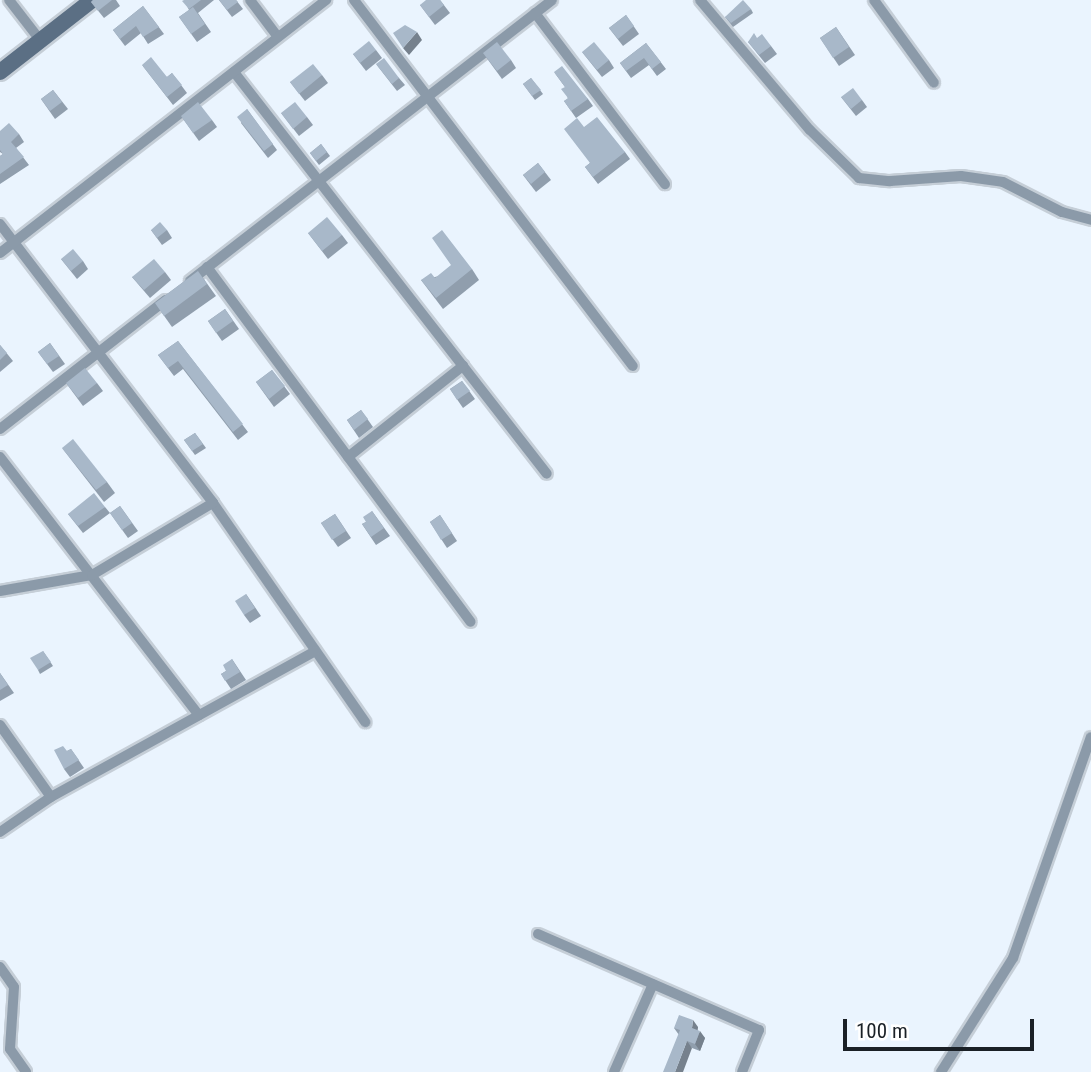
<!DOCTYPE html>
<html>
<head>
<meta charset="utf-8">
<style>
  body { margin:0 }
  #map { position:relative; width:1091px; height:1072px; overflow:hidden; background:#eaf4fe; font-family:"Roboto Condensed",sans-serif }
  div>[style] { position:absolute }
  .roads { filter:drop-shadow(2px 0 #c5ced7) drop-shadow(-2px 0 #c5ced7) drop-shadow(0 2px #c5ced7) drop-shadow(0 -2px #c5ced7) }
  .street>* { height:10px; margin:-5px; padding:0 5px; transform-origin:5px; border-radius:5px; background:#8b9aa9 }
  .secondary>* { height:16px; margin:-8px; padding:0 8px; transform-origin:8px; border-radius:8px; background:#5b6f84 }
  .wall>* { inset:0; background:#909ead }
  .shaded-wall>* { inset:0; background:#76818d }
  .building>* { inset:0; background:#a8b8c9 }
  span { translate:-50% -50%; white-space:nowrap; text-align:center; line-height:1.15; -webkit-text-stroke:5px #fff; paint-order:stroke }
  .scale { position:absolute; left:843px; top:1019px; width:191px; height:32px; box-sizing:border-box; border:4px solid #1a2026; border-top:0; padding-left:9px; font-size:21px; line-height:24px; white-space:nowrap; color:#1a2026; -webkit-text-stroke:5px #fff; paint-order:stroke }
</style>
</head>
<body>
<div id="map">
  <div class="roads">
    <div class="street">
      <div style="left:9px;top:0;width:51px;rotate:52.2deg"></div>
      <div style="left:250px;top:0;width:46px;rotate:52.9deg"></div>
      <div style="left:354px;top:0;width:460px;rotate:52.7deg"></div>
      <div style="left:700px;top:0;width:170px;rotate:49.8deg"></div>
      <div style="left:810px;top:130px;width:69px;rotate:44.4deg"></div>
      <div style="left:859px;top:178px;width:31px;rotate:6deg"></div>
      <div style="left:890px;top:181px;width:71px;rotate:-4deg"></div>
      <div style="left:961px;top:176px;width:42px;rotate:8.1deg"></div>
      <div style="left:1003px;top:182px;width:66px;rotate:27deg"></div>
      <div style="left:1062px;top:212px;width:30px;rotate:15deg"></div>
      <div style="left:874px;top:0;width:102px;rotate:54.1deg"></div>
      <div style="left:535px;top:13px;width:215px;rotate:52.8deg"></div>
      <div style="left:234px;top:72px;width:509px;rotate:52.1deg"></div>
      <div style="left:0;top:224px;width:351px;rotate:52.6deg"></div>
      <div style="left:213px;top:503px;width:267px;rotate:55.2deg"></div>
      <div style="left:0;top:253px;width:413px;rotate:-37.8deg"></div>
      <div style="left:207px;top:267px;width:442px;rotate:53.4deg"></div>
      <div style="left:190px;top:281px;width:458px;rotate:-37.8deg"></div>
      <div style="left:0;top:429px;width:210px;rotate:-37.9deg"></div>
      <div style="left:0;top:457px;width:326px;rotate:52.4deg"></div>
      <div style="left:348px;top:457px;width:147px;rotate:-38.4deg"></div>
      <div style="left:0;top:591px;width:93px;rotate:-9.9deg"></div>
      <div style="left:92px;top:575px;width:141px;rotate:-30.8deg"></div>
      <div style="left:0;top:725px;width:88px;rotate:54.7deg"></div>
      <div style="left:0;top:832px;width:62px;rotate:-34.5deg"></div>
      <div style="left:51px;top:797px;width:302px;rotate:-28.9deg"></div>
      <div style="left:538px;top:934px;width:241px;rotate:23.5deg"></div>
      <div style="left:759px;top:1030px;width:45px;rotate:112deg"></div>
      <div style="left:0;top:967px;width:24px;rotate:55deg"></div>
      <div style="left:14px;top:987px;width:62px;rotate:93.7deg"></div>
      <div style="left:10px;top:1049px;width:28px;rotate:55deg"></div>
      <div style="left:614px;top:1072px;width:96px;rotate:-66.1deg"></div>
      <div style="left:941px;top:1072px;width:135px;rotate:-57.7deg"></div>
      <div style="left:1013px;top:958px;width:234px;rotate:-70.6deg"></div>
    </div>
    <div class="secondary">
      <div style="left:0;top:72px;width:117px;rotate:-38deg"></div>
    </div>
  </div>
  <div class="wall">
    <div style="clip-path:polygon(93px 0,116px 0,120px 6px,104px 18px,91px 2px)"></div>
    <div style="clip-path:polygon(184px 0,214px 0,198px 13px,211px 32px,197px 42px,179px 17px,189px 10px)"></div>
    <div style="clip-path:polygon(219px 0,236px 0,243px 9px,232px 17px)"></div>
    <div style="clip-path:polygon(440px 0,450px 13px,435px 25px,420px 5px)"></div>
    <div style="clip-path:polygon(143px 6px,164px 34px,148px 44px,141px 33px,125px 46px,113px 30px)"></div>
    <div style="clip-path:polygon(751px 9px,753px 13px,733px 27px,725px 17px)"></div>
    <div style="clip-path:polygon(626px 15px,639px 34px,623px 46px,609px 28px)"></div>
    <div style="clip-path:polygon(836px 27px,855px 55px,839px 66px,820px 38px)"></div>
    <div style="clip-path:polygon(757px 38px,771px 46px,777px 54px,765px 63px,748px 42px)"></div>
    <div style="clip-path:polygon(646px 43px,666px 69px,657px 76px,649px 65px,631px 78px,620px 63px)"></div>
    <div style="clip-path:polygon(376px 50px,382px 58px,366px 71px,353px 54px)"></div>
    <div style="clip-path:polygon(582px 52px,609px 60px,614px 68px,602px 77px)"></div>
    <div style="clip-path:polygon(483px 53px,511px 60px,516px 68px,502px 79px)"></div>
    <div style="clip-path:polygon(376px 64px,399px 78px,405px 85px,397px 91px)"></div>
    <div style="clip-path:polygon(142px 65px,167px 77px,172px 73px,187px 93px,173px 105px)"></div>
    <div style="clip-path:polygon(554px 72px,588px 99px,593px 106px,576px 118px,564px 101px,568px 99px,565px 87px)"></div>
    <div style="clip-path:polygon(322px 75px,328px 83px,305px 101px,290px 82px)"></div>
    <div style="clip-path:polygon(531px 78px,543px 94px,535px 100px,523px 84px)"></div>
    <div style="clip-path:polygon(53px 90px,68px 109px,55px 119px,41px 99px)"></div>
    <div style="clip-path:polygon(841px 97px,862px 100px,867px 107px,856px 116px)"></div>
    <div style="clip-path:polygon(247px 109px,277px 150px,268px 158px,241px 123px)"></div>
    <div style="clip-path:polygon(281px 113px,307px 117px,313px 125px,299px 136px)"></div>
    <div style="clip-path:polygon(181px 116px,212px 120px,217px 127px,199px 141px)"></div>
    <div style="clip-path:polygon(584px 127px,625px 152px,630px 159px,598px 184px,585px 167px,590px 163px)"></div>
    <div style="clip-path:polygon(0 131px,19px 134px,24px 142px,16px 148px,29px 165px,0 184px,0 156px,3px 154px,0 152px)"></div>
    <div style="clip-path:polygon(321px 144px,330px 156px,319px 165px,310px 153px)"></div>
    <div style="clip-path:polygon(538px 163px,551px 180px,536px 192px,523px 175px)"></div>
    <div style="clip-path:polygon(151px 230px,167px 230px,172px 238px,162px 245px)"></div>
    <div style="clip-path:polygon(308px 233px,342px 235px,348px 243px,328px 259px)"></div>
    <div style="clip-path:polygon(61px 259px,83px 261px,88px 269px,77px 279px)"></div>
    <div style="clip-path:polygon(472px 269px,479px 280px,443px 309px,421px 280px)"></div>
    <div style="clip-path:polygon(198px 271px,216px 296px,172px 327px,155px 303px)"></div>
    <div style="clip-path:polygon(165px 272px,171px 280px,150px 298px,132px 277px)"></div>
    <div style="clip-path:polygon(225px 309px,239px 329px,222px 341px,208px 321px)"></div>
    <div style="clip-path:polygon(178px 341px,248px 432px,238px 440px,183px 369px,174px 376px,158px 355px)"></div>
    <div style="clip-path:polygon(50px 343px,65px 364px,53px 372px,38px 352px)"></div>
    <div style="clip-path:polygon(0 345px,13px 361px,0 372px)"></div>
    <div style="clip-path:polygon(272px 370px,290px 394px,274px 407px,256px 382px)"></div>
    <div style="clip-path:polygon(462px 381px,475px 399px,463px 408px,450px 389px)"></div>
    <div style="clip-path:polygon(66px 383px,97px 383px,103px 391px,83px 406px)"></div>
    <div style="clip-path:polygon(361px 410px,373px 427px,359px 438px,347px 420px)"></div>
    <div style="clip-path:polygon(195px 433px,206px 448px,195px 455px,184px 440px)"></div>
    <div style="clip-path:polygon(62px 448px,107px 482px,115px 493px,104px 502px)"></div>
    <div style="clip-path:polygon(120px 506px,138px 531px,128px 538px,110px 513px)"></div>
    <div style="clip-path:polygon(105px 507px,110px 513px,83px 533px,68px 514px)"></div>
    <div style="clip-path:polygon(372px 511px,390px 536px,376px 545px,362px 524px,366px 522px)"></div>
    <div style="clip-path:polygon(335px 514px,351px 538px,338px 547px,321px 523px)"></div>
    <div style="clip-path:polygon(440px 515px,457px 541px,447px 548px,430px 522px)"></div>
    <div style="clip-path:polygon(246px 594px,261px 616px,250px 623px,244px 615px)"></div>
    <div style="clip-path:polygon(43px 651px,53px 666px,40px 674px,38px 670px)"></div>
    <div style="clip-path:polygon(232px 659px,246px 680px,231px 689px,221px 674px,226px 671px)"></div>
    <div style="clip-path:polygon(0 673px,14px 693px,0 701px)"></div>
    <div style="clip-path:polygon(71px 749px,84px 768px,70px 777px,64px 769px,67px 751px)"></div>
    <div style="clip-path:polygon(698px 1027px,697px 1030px,705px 1038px,700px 1051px,692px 1048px,679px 1035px,674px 1028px)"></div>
  </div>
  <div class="shaded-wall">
    <div style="clip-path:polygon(417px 32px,422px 40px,409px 55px,403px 48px)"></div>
    <div style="clip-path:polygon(693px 1020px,698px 1027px,697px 1035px,692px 1028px)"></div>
    <div style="clip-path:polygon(700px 1031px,705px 1038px,700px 1051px,695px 1044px)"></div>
    <div style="clip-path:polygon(687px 1041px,692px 1048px,683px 1072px,675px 1072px)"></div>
  </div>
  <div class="building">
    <div style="clip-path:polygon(93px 0,112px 0,98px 11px,91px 2px)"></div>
    <div style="clip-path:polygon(184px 0,201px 0,189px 9px,182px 1px)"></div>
    <div style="clip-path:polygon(219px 0,236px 0,238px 2px,227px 10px)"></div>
    <div style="clip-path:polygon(426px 0,440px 0,444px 5px,429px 17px,420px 5px)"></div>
    <div style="clip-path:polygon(743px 0,751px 9px,731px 23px,725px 17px)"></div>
    <div style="clip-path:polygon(143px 6px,159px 27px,143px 37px,136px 26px,120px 39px,113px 30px)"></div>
    <div style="clip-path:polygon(193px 7px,205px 24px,191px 34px,179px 17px)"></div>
    <div style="clip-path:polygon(626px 15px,634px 26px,618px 39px,609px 28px)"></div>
    <div style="clip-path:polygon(405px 25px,417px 32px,403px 48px,393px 33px)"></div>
    <div style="clip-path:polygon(836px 27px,849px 47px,833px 58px,820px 38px)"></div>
    <div style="clip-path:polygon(754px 33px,757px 38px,762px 34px,771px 46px,759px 55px,748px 42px)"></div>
    <div style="clip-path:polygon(369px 41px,376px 50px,360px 63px,353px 54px)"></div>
    <div style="clip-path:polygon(497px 42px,511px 60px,497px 71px,483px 53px)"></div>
    <div style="clip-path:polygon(594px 42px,609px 60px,597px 70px,582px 52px)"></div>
    <div style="clip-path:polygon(646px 43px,661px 62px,652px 69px,644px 58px,626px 71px,620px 63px)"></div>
    <div style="clip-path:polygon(151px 57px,167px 77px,172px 73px,182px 85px,167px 97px,142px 65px)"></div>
    <div style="clip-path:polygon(384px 58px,399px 78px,392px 84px,376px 64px)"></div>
    <div style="clip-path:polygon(313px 64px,322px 75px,299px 94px,290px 82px)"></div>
    <div style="clip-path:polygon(562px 66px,588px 99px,571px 111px,564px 101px,568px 98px,561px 89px,565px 87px,554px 72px)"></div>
    <div style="clip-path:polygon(531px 78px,541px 90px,532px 96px,523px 84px)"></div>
    <div style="clip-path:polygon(853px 88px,862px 100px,851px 109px,841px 97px)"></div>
    <div style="clip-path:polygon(53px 90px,62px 102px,50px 111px,41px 99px)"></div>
    <div style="clip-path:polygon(198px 102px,212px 120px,193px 133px,181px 116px)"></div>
    <div style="clip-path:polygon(295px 102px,307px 117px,293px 129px,281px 113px)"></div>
    <div style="clip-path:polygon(247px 109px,273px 144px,264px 151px,237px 117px)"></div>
    <div style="clip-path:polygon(597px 117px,625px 152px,593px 177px,585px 167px,590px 163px,564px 129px,577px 118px,584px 127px)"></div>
    <div style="clip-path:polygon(9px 123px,19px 134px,11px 142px,24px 157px,0 174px,0 156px,3px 154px,0 150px,0 131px)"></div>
    <div style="clip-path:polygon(321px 144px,327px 152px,316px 161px,310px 153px)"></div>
    <div style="clip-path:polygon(538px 163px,545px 172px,531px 184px,523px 175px)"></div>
    <div style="clip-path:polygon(327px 217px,342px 235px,322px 251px,308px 233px)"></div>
    <div style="clip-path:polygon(160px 222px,167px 230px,157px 238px,151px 230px)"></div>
    <div style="clip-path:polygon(442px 230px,472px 269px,436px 298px,421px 280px,431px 273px,435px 278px,451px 265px,432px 238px)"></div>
    <div style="clip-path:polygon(73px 249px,83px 261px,71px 271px,61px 259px)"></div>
    <div style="clip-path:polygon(154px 259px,165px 272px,144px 290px,132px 277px)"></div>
    <div style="clip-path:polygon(198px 271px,207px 284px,164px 316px,155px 303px)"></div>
    <div style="clip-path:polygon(225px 309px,233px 321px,216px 333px,208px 321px)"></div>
    <div style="clip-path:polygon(178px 341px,243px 424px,233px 432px,178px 361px,168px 368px,158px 355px)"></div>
    <div style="clip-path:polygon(50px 343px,59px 356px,47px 364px,38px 352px)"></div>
    <div style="clip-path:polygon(0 345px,7px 353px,0 360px)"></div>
    <div style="clip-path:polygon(85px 368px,97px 383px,78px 398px,66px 383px)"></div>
    <div style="clip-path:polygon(272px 370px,285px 386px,269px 399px,256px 382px)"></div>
    <div style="clip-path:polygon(462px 381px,470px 391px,457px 400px,450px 389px)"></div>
    <div style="clip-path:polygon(361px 410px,368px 419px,354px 430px,347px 420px)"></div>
    <div style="clip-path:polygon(195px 433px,203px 444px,192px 451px,184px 440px)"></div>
    <div style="clip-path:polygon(73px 439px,107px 482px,96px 490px,62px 448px)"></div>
    <div style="clip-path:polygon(94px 493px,105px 507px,78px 526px,68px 514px)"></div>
    <div style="clip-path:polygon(120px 506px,132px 523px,122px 530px,110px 513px)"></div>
    <div style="clip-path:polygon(372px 511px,384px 528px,371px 537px,362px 524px,366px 522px,363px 517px)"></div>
    <div style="clip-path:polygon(335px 514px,346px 531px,332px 540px,321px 523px)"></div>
    <div style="clip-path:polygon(440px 515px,452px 533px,441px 540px,430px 522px)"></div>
    <div style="clip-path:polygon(246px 594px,255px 608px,244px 615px,235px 601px)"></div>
    <div style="clip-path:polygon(43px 651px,51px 662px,38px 670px,30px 658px)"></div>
    <div style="clip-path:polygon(232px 659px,240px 672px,225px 681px,221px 674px,226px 671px,223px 665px)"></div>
    <div style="clip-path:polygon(0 673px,8px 685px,0 690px)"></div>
    <div style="clip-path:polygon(63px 746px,67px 751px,71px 749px,79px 760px,64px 769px,54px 750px)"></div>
    <div style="clip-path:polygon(679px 1015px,693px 1020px,692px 1028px,700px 1031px,695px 1044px,687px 1041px,675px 1072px,663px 1072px,680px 1030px,674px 1028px)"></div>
  </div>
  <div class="scale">100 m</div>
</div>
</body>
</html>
